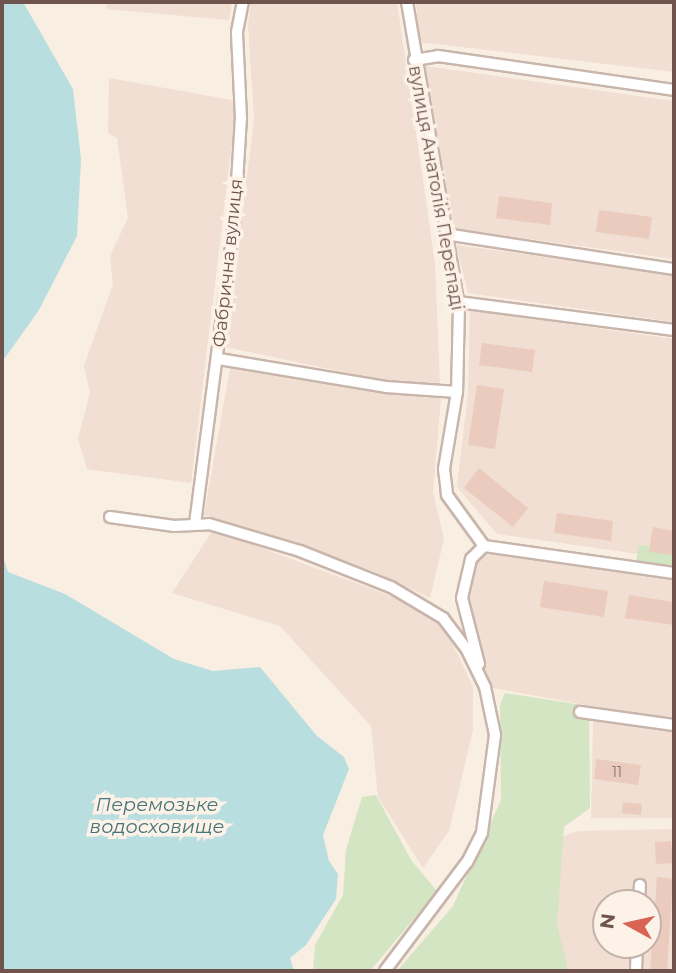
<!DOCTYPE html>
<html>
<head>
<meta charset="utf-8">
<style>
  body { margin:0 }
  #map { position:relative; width:676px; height:973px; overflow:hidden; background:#f9eee2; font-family:Montserrat,sans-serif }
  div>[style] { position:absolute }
  .residential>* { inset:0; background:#f0dfd2 }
  .green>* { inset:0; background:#d4e5c3 }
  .water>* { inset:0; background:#b9dee0 }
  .building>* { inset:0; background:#ebcbbd }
  .roads { filter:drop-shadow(2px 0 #c8b5ab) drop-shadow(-2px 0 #c8b5ab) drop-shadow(0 2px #c8b5ab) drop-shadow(0 -2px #c8b5ab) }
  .street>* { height:10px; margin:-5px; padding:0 5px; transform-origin:5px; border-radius:5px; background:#fff }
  span { translate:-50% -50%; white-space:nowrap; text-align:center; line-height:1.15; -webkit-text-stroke:7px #fdf2e8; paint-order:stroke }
  .number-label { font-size:14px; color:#8d7268 }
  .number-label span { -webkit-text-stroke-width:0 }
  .street-label { font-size:18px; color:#6e544c }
  .water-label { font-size:19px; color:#457579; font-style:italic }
  .frame { position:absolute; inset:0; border:4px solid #6e544c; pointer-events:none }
  .north { position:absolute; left:592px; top:889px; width:70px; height:70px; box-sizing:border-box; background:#fdf2e8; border:2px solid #c4b3aa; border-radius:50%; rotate:278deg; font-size:19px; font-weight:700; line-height:28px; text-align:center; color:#6e544c }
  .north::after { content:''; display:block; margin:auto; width:24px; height:32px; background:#d76454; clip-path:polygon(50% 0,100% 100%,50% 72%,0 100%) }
</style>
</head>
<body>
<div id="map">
  <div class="residential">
    <div style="clip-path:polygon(107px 2px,232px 2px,229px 20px,106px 9px)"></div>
    <div style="clip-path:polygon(251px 2px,397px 2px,435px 263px,440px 385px,390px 382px,226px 347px,254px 119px,248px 24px)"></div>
    <div style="clip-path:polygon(416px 2px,674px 2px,674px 72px,419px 42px)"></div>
    <div style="clip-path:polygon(425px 66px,674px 101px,674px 259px,451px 228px)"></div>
    <div style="clip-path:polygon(109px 78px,237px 101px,191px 483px,87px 469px,78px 438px,90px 393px,84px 366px,113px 284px,110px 256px,128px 218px,117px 138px,108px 133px)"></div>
    <div style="clip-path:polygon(456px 245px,674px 274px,674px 322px,468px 293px)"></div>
    <div style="clip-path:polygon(470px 310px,674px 339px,674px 559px,497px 534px,457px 487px,468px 392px)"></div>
    <div style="clip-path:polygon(230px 368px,441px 398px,433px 492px,444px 539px,430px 598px,368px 569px,204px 515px)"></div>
    <div style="clip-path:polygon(213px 530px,404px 601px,444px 626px,473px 687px,473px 730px,449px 831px,423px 868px,378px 797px,371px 726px,280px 626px,172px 593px)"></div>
    <div style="clip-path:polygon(495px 554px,674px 580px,674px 721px,488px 687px,465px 594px,471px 565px,481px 555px)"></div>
    <div style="clip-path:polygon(593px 721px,674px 732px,674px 818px,591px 818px)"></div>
    <div style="clip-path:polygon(674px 829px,674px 971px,640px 971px,641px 945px,648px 945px,648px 903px,606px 903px,606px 945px,635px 945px,633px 971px,490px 971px,539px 845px,578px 831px)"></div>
  </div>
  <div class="green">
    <div style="clip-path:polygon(639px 545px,674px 550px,674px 568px,636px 562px)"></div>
    <div style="clip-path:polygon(505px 693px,589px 706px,590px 808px,564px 827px,557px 924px,568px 971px,397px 971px,453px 906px,501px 800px,500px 705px)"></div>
    <div style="clip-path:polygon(376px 795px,411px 860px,437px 891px,370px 971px,313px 971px,315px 945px,343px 895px,346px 850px,362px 797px)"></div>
  </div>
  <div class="water">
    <div style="clip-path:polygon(2px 2px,23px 2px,73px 89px,81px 159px,77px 236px,39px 310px,2px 362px)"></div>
    <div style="clip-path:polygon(2px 554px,8px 572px,65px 594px,174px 659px,213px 671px,260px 667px,317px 736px,344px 757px,349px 769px,323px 835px,329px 861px,338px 874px,336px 899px,306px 945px,290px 958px,294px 971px,2px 971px)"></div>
  </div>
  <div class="building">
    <div style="clip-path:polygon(499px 196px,552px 203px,550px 225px,496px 218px)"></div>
    <div style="clip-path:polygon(599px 210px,652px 217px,649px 239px,596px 232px)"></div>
    <div style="clip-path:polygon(482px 343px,535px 350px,532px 372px,479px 365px)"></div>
    <div style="clip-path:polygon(477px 385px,504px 389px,495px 449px,468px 445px)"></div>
    <div style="clip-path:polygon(479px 468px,528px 508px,513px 527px,464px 488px)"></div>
    <div style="clip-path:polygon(557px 513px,613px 521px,611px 541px,554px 533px)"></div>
    <div style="clip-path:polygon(653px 527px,674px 531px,674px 555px,649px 552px)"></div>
    <div style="clip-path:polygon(544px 581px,608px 591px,604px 617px,540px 607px)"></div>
    <div style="clip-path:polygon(629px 595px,674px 602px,674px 625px,625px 618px)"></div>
    <div style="clip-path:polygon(596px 759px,641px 765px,638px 785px,594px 779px)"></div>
    <div style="clip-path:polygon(623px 802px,642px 804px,641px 815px,622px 813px)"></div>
    <div style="clip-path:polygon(671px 841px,673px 863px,656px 864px,655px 842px)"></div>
    <div style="clip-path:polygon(657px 877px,673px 879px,667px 971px,650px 971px)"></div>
  </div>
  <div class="roads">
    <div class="street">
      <div style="left:407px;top:2px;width:308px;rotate:80.3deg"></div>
      <div style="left:459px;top:306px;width:86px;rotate:91.3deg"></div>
      <div style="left:457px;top:392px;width:78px;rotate:99.6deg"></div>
      <div style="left:444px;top:469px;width:26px;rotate:83deg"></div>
      <div style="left:447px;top:495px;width:63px;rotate:54deg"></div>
      <div style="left:484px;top:546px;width:192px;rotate:8.1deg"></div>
      <div style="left:414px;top:60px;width:24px;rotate:-9deg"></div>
      <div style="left:438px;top:56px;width:238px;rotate:8.2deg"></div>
      <div style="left:445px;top:234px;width:232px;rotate:8.7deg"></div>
      <div style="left:458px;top:302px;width:218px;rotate:7.4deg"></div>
      <div style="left:219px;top:359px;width:169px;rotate:9.5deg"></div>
      <div style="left:386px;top:387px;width:71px;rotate:4deg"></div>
      <div style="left:110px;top:517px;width:65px;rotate:8deg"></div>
      <div style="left:174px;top:526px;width:35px;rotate:-3deg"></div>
      <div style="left:209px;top:524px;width:95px;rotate:16.5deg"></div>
      <div style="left:300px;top:551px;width:98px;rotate:21.6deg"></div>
      <div style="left:391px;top:587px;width:61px;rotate:30.8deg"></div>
      <div style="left:443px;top:618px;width:38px;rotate:53deg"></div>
      <div style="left:466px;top:648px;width:43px;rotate:64deg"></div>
      <div style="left:485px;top:687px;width:49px;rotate:78.2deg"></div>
      <div style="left:495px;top:735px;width:99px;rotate:97.6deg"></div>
      <div style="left:482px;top:833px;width:33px;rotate:117deg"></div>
      <div style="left:467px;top:862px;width:136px;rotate:127deg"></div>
      <div style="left:195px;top:524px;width:312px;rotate:-82.6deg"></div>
      <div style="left:235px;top:215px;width:97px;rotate:-86.5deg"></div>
      <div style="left:241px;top:118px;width:86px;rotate:-92.7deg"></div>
      <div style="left:237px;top:32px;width:31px;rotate:-79deg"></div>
      <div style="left:479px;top:664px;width:68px;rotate:-104.4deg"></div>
      <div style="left:462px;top:598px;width:40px;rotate:-77deg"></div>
      <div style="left:471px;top:559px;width:18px;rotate:-45deg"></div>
      <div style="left:580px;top:712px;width:95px;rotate:7.9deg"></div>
      <div style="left:639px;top:903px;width:18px;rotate:-87deg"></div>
      <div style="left:636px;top:971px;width:26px;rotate:-88deg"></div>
    </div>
  </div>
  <div class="number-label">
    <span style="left:617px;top:772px">11</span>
  </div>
  <div class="street-label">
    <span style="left:436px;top:188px;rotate:80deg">вулиця Анатолія Перепаді</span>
    <span style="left:228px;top:263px;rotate:-84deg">Фабрична вулиця</span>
  </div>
  <div class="water-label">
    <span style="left:157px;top:816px">Перемозьке<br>водосховище</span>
  </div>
  <div class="frame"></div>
  <div class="north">N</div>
</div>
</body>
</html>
